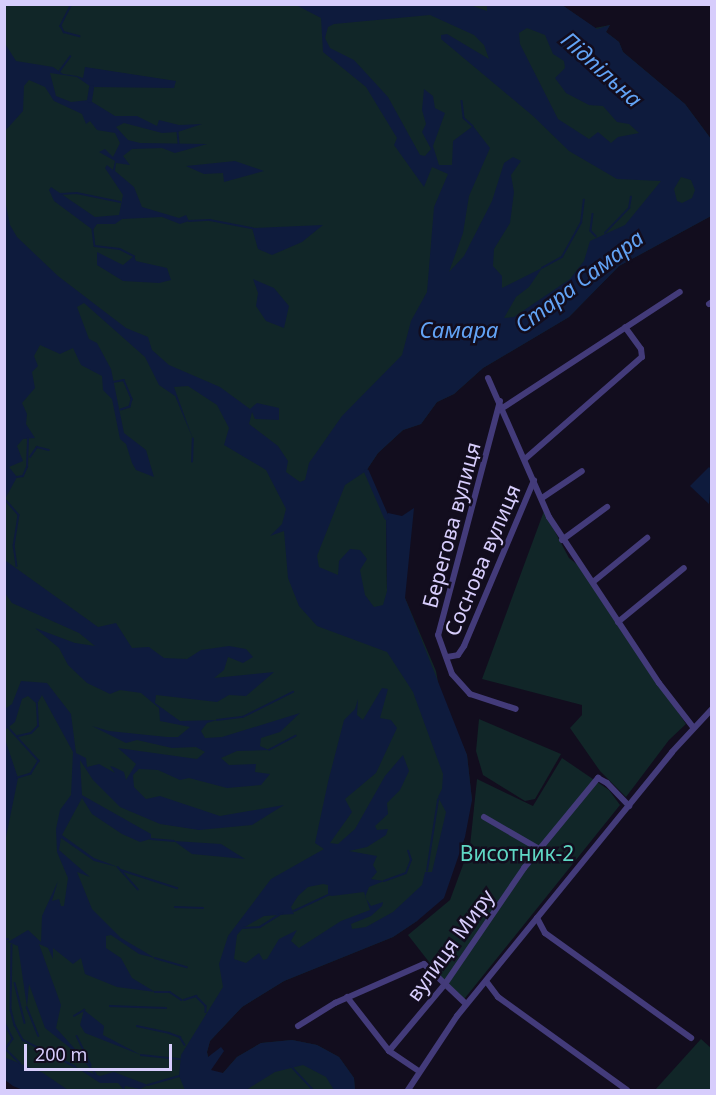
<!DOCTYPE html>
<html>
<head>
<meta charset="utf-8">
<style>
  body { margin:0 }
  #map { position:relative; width:716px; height:1095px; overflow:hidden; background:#120d1e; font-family:"Noto Sans",sans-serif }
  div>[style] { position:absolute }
  .green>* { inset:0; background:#112628 }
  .water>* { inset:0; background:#0e1b3d }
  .stream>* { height:1.5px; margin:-0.75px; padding:0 0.75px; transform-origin:0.75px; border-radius:0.75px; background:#0e1b3d }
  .canal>* { height:5px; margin:-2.5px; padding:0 2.5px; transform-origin:2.5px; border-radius:2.5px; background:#0e1b3d }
  .minor>* { height:6px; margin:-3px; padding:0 3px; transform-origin:3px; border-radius:3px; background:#433b7a }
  span { translate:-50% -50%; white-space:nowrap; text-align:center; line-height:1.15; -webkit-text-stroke:5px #120d1e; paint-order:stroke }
  .street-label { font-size:21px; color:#d7cdfc }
  .park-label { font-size:21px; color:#5fd7c4 }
  .water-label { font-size:22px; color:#62a3f5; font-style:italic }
  .frame { position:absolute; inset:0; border:6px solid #d7cdfc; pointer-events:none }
  .scale { position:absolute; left:24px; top:1044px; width:148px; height:27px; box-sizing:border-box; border:3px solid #d7cdfc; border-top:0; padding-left:8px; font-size:18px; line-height:21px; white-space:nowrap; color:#d7cdfc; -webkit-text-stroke:4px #120d1e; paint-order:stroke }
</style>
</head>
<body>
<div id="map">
  <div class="green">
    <div style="clip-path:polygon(4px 5px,562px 5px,595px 28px,610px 25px,606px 32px,619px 42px,623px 52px,685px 104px,711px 139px,711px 216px,619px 266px,569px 317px,483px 368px,454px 394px,437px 402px,421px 424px,403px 430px,378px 453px,366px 471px,386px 517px,387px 591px,405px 598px,436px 671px,440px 693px,467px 755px,472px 800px,417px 921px,393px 937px,284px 981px,242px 1007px,210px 1041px,207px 1052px,212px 1073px,223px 1073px,237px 1057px,261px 1043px,292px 1040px,317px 1045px,339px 1057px,354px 1078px,355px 1090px,23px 1090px,5px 1080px)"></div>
    <div style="clip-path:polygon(544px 511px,569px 558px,578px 565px,686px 724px,669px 740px,626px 797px,600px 771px,570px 728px,582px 715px,582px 705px,482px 679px)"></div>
    <div style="clip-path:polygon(479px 719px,561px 754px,535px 799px,525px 801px,483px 775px,476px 751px)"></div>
    <div style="clip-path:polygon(562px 758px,609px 790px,620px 805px,461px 1003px,408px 935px,450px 900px,470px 846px,477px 779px,533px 806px)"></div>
    <div style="clip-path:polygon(701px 1039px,711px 1048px,711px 1090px,655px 1090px)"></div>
  </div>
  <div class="water">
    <div style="clip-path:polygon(evenodd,470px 5px,487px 11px,487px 5px,562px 5px,597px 29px,610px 25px,606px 32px,619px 42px,623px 52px,685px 104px,711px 139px,711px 216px,619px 266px,569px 317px,483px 368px,454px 394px,437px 402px,421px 424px,403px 430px,378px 453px,366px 471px,345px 485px,317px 556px,319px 567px,338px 575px,339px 561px,350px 549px,360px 550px,367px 559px,360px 570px,365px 595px,374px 607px,383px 605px,387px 591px,386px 517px,388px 513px,402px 516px,414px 508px,405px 598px,467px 755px,472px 800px,465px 837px,444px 898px,417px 921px,393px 937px,284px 981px,242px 1007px,210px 1041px,207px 1052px,208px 1057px,221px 1047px,224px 1051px,211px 1070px,223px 1073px,237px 1057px,261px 1043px,292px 1040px,317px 1045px,339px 1057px,354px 1078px,355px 1090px,334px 1090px,326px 1077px,303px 1065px,275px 1072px,246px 1090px,185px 1090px,179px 1076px,181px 1055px,223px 987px,219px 964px,228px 936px,271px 879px,324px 849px,315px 843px,328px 782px,344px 720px,355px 709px,358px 699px,357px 715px,363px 720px,382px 688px,388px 689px,380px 718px,391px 720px,397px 728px,376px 773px,345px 799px,352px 812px,330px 843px,338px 844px,355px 829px,385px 776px,403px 755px,409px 771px,400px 790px,387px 803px,388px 814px,375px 826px,377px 830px,388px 829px,386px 835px,367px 847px,349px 851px,377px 856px,373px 865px,377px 872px,371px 879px,384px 881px,369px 887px,365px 897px,371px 906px,383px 902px,382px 906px,371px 916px,351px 924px,352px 929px,366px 927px,393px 912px,422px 885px,425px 872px,432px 872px,446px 812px,438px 797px,442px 789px,443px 774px,413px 692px,387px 652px,317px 626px,299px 606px,288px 578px,284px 531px,270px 536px,282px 524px,286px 509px,266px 470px,224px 445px,229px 428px,217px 405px,188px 386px,174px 387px,193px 439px,175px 396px,159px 385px,145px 357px,84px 303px,77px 307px,89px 339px,97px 343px,111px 369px,124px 433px,146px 450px,154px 477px,136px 470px,132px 463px,126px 444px,120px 439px,112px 399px,103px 390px,102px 376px,81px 365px,73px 348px,60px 354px,40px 345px,34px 356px,38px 366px,32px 372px,35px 388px,22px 403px,27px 414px,26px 424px,35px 438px,23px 439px,17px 446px,23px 461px,9px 467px,17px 477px,5px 499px,5px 200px,10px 225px,17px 237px,58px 276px,126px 328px,148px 337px,152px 350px,169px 365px,220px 387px,250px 409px,257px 403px,279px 408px,279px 420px,255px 419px,252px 412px,249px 424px,278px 446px,288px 461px,286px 472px,300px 482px,305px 480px,309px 463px,342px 416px,402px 355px,411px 321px,427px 292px,434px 207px,448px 174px,432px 167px,424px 187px,394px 145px,397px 138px,366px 87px,323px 52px,321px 18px,296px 5px,470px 5px,430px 15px,474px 35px,484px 45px,489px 59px,447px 34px,441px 35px,441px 39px,533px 116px,569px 151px,617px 179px,661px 181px,625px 225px,590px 241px,584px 261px,570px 279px,514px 317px,504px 318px,516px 297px,529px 287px,542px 268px,502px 288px,502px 276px,493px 266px,494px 249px,510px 223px,514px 192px,511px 175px,521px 161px,513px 157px,504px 163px,492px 201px,464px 256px,449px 272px,463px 233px,469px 196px,490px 148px,473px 126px,453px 141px,452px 165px,439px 165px,433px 146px,445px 113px,435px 108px,433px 96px,424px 89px,422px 110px,426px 124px,422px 132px,431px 149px,425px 156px,420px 155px,388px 97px,354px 60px,330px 48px,325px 38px,328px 27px,334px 24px,430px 15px,470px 5px,527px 28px,545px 35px,553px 54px,564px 61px,565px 68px,555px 78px,566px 93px,589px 105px,603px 106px,617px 122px,629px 124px,639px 133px,618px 137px,611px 143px,598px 132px,589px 139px,558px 119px,520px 44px,519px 33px,527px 28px,470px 5px,681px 177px,691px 180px,695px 190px,692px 198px,682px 203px,677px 201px,674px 189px,681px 177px,470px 5px,323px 884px,328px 885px,328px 895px,332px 896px,364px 892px,370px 910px,341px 921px,299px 948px,291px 941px,297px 930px,279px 939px,267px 959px,263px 960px,259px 953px,246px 963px,234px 959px,237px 935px,243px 928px,264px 916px,294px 914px,291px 907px,298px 896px,308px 887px,323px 884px)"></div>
    <div style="clip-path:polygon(4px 42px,16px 61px,53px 67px,63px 74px,77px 76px,83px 78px,85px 67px,176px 81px,174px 88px,91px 87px,77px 77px,50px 73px,56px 96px,71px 102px,89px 100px,115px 116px,137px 116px,157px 126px,159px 120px,179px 125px,202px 124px,178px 132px,162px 133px,124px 123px,116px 127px,128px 140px,140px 143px,207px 144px,175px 153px,162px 148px,132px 149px,123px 156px,130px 165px,116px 163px,115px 171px,134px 187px,142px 207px,179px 218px,186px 215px,189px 221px,180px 224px,162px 217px,122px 219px,115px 224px,97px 224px,93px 230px,54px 201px,49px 190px,51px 187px,95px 217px,119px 215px,123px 195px,105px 168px,107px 165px,113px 170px,115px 161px,99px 152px,105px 149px,113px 157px,120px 143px,115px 133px,97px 130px,90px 121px,86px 124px,82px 114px,54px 101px,45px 87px,29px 80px,24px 86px,23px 111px,5px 131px)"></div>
    <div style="clip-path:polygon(235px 161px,264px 171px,224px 182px,223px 173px,204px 174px,186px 166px)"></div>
    <div style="clip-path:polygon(323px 225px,302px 242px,272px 255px,258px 249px,252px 228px)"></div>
    <div style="clip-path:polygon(97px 252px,123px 265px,134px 256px,136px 261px,167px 268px,171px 280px,159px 283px,123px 281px,97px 265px)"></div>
    <div style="clip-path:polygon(253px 279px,274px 288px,289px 306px,284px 328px,266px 321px,256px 306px,258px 293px)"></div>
    <div style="clip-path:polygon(709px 467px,712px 470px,709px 504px,690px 486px)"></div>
    <div style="clip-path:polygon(6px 561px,98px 627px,116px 623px,132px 648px,149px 647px,164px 658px,187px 659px,201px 650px,229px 646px,246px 649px,253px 657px,243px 663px,228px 657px,224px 670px,214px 678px,274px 672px,246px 696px,229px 695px,217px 702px,156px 695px,155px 703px,180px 721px,217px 720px,207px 723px,201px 731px,205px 738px,222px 737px,300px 713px,280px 732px,261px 738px,260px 746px,269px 750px,237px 751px,221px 758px,229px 765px,256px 764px,255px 772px,270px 774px,261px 785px,227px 788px,189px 778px,180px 780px,158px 770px,139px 769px,133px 775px,134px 787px,146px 799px,160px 796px,220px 816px,284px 805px,252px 825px,199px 830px,160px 824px,120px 807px,93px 780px,80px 760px,82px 795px,151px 834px,151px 839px,140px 842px,122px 834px,92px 814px,82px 798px,62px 835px,94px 858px,118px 867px,94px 861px,61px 838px,59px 850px,90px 877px,77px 872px,92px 909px,121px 938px,155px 958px,139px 954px,111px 935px,106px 936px,106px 948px,121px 958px,132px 978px,155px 992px,117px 987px,85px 974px,81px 958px,73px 964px,53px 948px,53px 959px,48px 948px,39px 944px,61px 1005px,56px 1028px,84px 1059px,45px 1028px,29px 984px,27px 1007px,18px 946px,8px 942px,28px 930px,41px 942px,42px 916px,58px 881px,52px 901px,59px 899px,61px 906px,64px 906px,68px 878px,57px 852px,56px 829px,60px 810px,71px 795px,73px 752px,42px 695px,37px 704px,28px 696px,22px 699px,15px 722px,5px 730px,5px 709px,12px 704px,21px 681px,47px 683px,71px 714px,76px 753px,86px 758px,87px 767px,99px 764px,115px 773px,110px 766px,114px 767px,124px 772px,126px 780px,136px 764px,118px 748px,197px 759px,205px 752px,196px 747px,172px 748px,137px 740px,126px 743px,92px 726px,109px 731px,167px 737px,178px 737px,190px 727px,160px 721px,159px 708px,141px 693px,120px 690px,110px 694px,87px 683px,68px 665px,59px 648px,35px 628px,75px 643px,95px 646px,79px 633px,12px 603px,5px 593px)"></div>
    <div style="clip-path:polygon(5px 739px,18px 778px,5px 842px)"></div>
    <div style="clip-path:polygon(174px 841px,221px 844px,245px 859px,192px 854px)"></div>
    <div style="clip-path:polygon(84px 1010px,104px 1026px,103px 1035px,141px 1055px,85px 1033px,80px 1025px)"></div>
    <div style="clip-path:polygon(4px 1057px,43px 1073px,68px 1090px,23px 1090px,13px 1086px,5px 1080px)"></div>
    <div style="clip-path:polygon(76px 1067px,100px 1076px,114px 1072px,148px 1085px,140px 1089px,125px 1086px,124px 1090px,118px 1083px,100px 1083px)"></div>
  </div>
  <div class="stream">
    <div style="left:72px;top:4px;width:25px;rotate:117deg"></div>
    <div style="left:61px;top:26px;width:7px;rotate:63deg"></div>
    <div style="left:64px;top:32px;width:16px;rotate:15deg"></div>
    <div style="left:59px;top:72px;width:19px;rotate:-54deg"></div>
    <div style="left:462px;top:101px;width:17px;rotate:83deg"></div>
    <div style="left:464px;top:118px;width:12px;rotate:42deg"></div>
    <div style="left:178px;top:132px;width:11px;rotate:85deg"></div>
    <div style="left:60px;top:194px;width:17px;rotate:-3deg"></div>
    <div style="left:77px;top:193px;width:44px;rotate:11.8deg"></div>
    <div style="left:593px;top:214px;width:17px;rotate:97deg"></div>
    <div style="left:591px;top:231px;width:7px;rotate:45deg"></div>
    <div style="left:189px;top:221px;width:21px;rotate:-3deg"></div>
    <div style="left:210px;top:220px;width:43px;rotate:10.8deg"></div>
    <div style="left:93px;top:230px;width:16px;rotate:83deg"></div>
    <div style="left:95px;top:246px;width:25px;rotate:7deg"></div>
    <div style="left:120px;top:249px;width:16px;rotate:27deg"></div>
    <div style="left:605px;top:233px;width:35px;rotate:-46deg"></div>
    <div style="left:629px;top:208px;width:11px;rotate:-80deg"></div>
    <div style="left:542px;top:268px;width:23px;rotate:-29deg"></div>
    <div style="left:562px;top:257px;width:39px;rotate:-61deg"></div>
    <div style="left:581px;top:223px;width:23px;rotate:-83deg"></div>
    <div style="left:113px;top:382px;width:11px;rotate:-10deg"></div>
    <div style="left:124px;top:380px;width:21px;rotate:67deg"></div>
    <div style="left:132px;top:399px;width:8px;rotate:104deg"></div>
    <div style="left:130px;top:407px;width:9px;rotate:162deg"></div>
    <div style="left:30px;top:457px;width:12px;rotate:-55deg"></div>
    <div style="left:37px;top:447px;width:12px;rotate:14deg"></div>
    <div style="left:192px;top:462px;width:23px;rotate:-88deg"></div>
    <div style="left:17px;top:477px;width:6px;rotate:-9deg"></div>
    <div style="left:23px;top:476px;width:10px;rotate:-66deg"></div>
    <div style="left:27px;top:467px;width:28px;rotate:-88deg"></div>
    <div style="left:5px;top:499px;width:21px;rotate:49deg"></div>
    <div style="left:19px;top:515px;width:30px;rotate:99deg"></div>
    <div style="left:14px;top:545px;width:21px;rotate:82deg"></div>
    <div style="left:217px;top:720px;width:26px;rotate:-7deg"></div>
    <div style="left:243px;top:717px;width:56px;rotate:-26.6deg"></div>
    <div style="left:8px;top:727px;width:46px;rotate:47.6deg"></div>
    <div style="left:39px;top:761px;width:15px;rotate:122deg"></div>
    <div style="left:31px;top:774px;width:14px;rotate:163deg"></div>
    <div style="left:18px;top:736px;width:13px;rotate:-13deg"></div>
    <div style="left:31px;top:733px;width:10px;rotate:-45deg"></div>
    <div style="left:38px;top:726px;width:22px;rotate:-93deg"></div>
    <div style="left:269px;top:750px;width:30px;rotate:-28deg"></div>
    <div style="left:151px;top:839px;width:23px;rotate:5deg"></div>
    <div style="left:118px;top:867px;width:30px;rotate:48deg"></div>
    <div style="left:121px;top:870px;width:59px;rotate:17.8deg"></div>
    <div style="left:427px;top:871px;width:72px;rotate:-81.2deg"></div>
    <div style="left:384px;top:881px;width:23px;rotate:-20deg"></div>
    <div style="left:406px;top:873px;width:14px;rotate:-69deg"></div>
    <div style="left:411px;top:860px;width:9px;rotate:-108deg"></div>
    <div style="left:175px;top:907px;width:28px;rotate:2deg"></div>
    <div style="left:294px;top:911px;width:38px;rotate:-25deg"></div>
    <div style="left:243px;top:928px;width:17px;rotate:-3deg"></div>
    <div style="left:260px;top:927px;width:26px;rotate:-32deg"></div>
    <div style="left:4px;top:939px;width:4px"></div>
    <div style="left:12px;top:945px;width:65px;rotate:90.9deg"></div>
    <div style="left:11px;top:1010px;width:16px;rotate:75deg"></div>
    <div style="left:15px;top:1025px;width:17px;rotate:62deg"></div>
    <div style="left:23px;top:1040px;width:59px;rotate:27deg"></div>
    <div style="left:155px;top:958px;width:33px;rotate:16deg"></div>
    <div style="left:15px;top:983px;width:41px;rotate:76deg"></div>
    <div style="left:155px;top:992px;width:15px"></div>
    <div style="left:170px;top:992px;width:14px;rotate:34deg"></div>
    <div style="left:184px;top:1000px;width:13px;rotate:-18deg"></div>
    <div style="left:196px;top:996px;width:14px;rotate:45deg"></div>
    <div style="left:206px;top:1006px;width:6px;rotate:90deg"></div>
    <div style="left:110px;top:1006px;width:56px;rotate:2deg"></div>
    <div style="left:27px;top:1007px;width:31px;rotate:68deg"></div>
    <div style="left:74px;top:1016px;width:12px;rotate:-31deg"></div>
    <div style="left:4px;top:1021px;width:20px;rotate:63deg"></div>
    <div style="left:13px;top:1039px;width:12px;rotate:125deg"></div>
    <div style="left:137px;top:1026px;width:33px;rotate:12deg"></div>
    <div style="left:169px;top:1033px;width:12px;rotate:20deg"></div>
    <div style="left:180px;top:1037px;width:9px;rotate:58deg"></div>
    <div style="left:77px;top:1036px;width:32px;rotate:64deg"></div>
    <div style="left:4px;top:1047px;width:23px;rotate:45deg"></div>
    <div style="left:141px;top:1055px;width:39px;rotate:6deg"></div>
    <div style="left:84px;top:1059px;width:19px;rotate:51deg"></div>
    <div style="left:291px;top:1066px;width:33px;rotate:47deg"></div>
    <div style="left:148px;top:1085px;width:32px;rotate:-16deg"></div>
  </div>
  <div class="canal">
    <div style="left:89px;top:100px;width:13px;rotate:-81deg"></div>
    <div style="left:366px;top:471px;width:50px;rotate:66.5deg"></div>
  </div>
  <div class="minor">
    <div style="left:709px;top:304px;width:4px;rotate:-34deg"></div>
    <div style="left:488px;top:378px;width:152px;rotate:66.3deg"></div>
    <div style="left:549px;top:517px;width:199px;rotate:56.5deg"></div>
    <div style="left:659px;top:683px;width:56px;rotate:52.3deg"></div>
    <div style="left:500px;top:401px;width:242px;rotate:104.8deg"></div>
    <div style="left:438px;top:635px;width:41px;rotate:70.3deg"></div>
    <div style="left:452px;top:674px;width:27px;rotate:48deg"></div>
    <div style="left:470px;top:694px;width:48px;rotate:18.1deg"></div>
    <div style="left:504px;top:407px;width:210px;rotate:-33.2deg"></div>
    <div style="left:525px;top:459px;width:155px;rotate:-41.1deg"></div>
    <div style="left:642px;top:357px;width:8px;rotate:-97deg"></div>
    <div style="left:641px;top:349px;width:27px;rotate:-126deg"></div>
    <div style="left:542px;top:498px;width:48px;rotate:-34deg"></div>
    <div style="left:562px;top:540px;width:56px;rotate:-36.3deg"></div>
    <div style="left:593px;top:582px;width:70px;rotate:-39.2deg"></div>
    <div style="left:618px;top:622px;width:85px;rotate:-39.3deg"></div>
    <div style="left:447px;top:657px;width:11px;rotate:-10deg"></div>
    <div style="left:458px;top:655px;width:11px;rotate:-56deg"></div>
    <div style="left:464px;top:646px;width:180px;rotate:-67.1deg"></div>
    <div style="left:484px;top:817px;width:64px;rotate:30.2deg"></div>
    <div style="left:537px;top:918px;width:17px;rotate:62deg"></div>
    <div style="left:545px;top:933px;width:180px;rotate:35.7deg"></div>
    <div style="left:486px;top:981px;width:20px;rotate:53deg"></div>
    <div style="left:498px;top:997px;width:159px;rotate:35.8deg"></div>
    <div style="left:347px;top:997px;width:68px;rotate:52.1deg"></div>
    <div style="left:389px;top:1051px;width:36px;rotate:34deg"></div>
    <div style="left:298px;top:1026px;width:44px;rotate:-31.9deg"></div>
    <div style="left:335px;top:1003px;width:97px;rotate:-23.7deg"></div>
    <div style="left:424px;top:964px;width:58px;rotate:43.6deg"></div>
    <div style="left:389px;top:1051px;width:87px;rotate:-50.1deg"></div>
    <div style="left:445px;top:984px;width:140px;rotate:-55.7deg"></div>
    <div style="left:524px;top:868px;width:117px;rotate:-50.6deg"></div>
    <div style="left:598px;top:778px;width:10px;rotate:29deg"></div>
    <div style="left:607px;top:783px;width:32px;rotate:46deg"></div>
    <div style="left:408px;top:1090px;width:89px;rotate:-56.5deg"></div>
    <div style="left:457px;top:1016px;width:340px;rotate:-50.8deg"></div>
    <div style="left:672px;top:752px;width:59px;rotate:-47.1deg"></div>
  </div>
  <div class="street-label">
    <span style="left:451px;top:525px;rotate:-75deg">Берегова вулиця</span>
    <span style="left:482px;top:560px;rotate:-67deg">Соснова вулиця</span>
    <span style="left:450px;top:945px;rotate:-54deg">вулиця Миру</span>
  </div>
  <div class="park-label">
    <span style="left:517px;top:853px">Висотник-2</span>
  </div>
  <div class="water-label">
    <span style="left:602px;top:69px;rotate:42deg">Підпільна</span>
    <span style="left:579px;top:281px;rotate:-37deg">Стара Самара</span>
    <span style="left:459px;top:330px">Самара</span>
  </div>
  <div class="frame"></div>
  <div class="scale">200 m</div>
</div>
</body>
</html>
